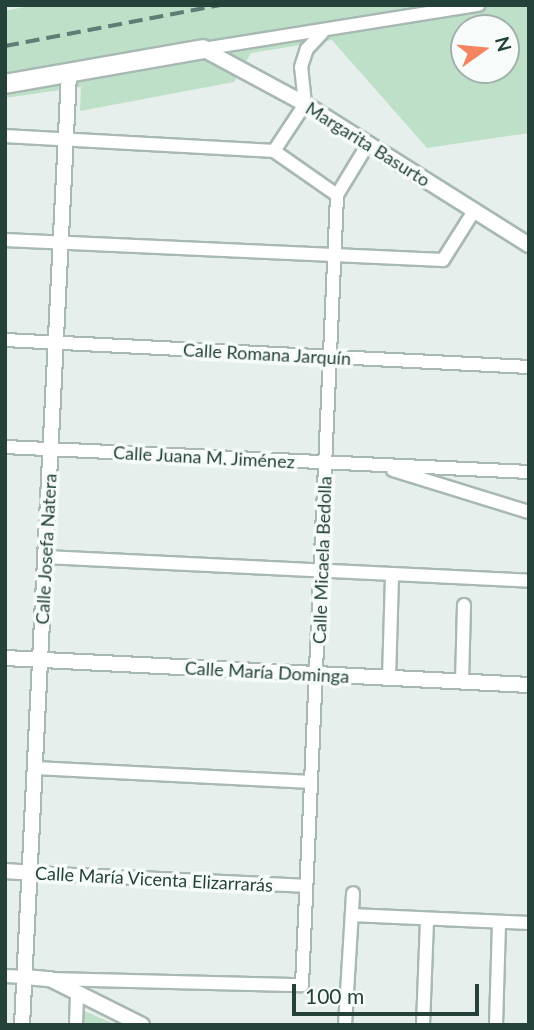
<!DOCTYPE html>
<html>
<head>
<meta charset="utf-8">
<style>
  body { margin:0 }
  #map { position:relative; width:534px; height:1030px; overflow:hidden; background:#e6efeb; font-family:Lato,sans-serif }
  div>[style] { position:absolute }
  .green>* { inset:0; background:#bfe0c8 }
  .roads { filter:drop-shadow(2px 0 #a8b8b2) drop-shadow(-2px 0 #a8b8b2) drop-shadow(0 2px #a8b8b2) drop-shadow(0 -2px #a8b8b2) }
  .minor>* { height:12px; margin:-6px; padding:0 6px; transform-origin:6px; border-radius:6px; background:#fff }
  .tertiary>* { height:14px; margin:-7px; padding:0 7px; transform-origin:7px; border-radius:7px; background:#fff }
  .secondary>* { height:18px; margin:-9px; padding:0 9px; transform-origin:9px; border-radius:9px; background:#fff }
  .rail>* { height:3.5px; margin-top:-1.75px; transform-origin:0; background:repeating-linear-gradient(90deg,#5f7d75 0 14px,transparent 0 21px) }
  span { translate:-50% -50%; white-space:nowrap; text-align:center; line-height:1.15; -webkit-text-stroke:7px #f7fbf9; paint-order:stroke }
  .street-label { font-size:18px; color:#24423a }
  .frame { position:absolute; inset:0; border:7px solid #24423a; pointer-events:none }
  .north { position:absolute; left:450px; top:14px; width:70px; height:70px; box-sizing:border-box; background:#f7fbf9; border:2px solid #a3b1ad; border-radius:50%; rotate:75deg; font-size:19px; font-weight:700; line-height:28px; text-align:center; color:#24423a }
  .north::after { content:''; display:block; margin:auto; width:24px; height:32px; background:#f4845f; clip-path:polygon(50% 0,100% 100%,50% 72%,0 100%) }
  .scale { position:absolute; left:292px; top:984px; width:187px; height:32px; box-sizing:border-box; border:4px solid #24423a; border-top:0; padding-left:9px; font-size:21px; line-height:24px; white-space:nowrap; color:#24423a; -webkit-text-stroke:5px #f7fbf9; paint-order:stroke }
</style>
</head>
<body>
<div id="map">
  <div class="green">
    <div style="clip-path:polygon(evenodd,33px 5px,529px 5px,529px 133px,427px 148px,332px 40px,251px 53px,234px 82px,80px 111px,81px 87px,5px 98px,5px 11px,33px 5px,464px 28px,506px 28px,506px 70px,464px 70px,464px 28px)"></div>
    <div style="clip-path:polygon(84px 1011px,117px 1025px,83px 1025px)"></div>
  </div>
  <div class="roads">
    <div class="minor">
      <div style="left:203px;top:49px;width:279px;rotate:-9.1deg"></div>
      <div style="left:5px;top:136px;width:269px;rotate:3.2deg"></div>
      <div style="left:274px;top:151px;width:77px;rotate:34.9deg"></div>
      <div style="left:274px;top:151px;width:56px;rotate:-56.6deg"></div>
      <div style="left:305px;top:104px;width:37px;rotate:-96deg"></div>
      <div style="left:301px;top:67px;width:19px;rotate:-72deg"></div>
      <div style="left:307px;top:49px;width:22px;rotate:-47deg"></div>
      <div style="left:5px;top:240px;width:438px;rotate:2.6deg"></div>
      <div style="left:443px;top:260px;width:58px;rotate:-57.7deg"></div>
      <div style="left:5px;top:340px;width:525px;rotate:2.95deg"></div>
      <div style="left:5px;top:447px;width:525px;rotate:2.73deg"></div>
      <div style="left:393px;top:470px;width:142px;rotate:17.2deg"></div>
      <div style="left:46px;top:557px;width:484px;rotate:2.8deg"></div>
      <div style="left:389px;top:678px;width:104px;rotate:-88.3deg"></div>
      <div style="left:462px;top:682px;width:77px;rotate:-88.5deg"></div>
      <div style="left:36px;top:768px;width:275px;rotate:2.9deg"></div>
      <div style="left:31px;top:873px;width:273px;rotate:2.7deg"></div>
      <div style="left:352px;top:915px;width:177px;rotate:2.6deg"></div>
      <div style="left:5px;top:976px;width:20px;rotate:3deg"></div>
      <div style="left:51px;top:979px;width:251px;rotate:1.4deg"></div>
      <div style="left:302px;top:985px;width:791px;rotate:-87.46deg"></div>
      <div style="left:337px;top:195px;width:60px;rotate:-58.7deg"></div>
      <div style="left:76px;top:1025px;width:31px;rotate:-88deg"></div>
      <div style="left:345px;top:1025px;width:132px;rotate:-86.5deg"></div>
      <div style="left:423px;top:1025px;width:106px;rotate:-87.8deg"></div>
      <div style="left:496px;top:1025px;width:103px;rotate:-88.3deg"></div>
    </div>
    <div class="tertiary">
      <div style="left:203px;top:49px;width:116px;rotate:28.3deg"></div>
      <div style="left:305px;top:104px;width:265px;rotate:32.2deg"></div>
      <div style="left:5px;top:658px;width:525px;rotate:2.95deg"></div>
      <div style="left:5px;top:871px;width:26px;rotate:4deg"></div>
      <div style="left:25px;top:977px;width:25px;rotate:5deg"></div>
      <div style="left:50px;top:979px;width:103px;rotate:26.6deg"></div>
      <div style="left:22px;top:1025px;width:952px;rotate:-87.17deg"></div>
    </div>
    <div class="secondary">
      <div style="left:5px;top:84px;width:201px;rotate:-10deg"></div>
    </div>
  </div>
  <div class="rail">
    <div style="left:5px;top:46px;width:219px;rotate:-10.8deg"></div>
  </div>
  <div class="street-label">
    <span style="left:368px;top:144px;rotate:32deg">Margarita Basurto</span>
    <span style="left:267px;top:354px;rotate:3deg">Calle Romana Jarquín</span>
    <span style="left:204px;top:457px;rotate:3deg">Calle Juana M. Jiménez</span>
    <span style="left:46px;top:549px;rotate:-87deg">Calle Josefa Natera</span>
    <span style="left:322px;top:560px;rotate:-88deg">Calle Micaela Bedolla</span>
    <span style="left:267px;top:672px;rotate:3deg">Calle María Dominga</span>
    <span style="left:154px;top:879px;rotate:3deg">Calle María Vicenta Elizarrarás</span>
  </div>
  <div class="frame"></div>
  <div class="north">N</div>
  <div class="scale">100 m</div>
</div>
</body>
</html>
